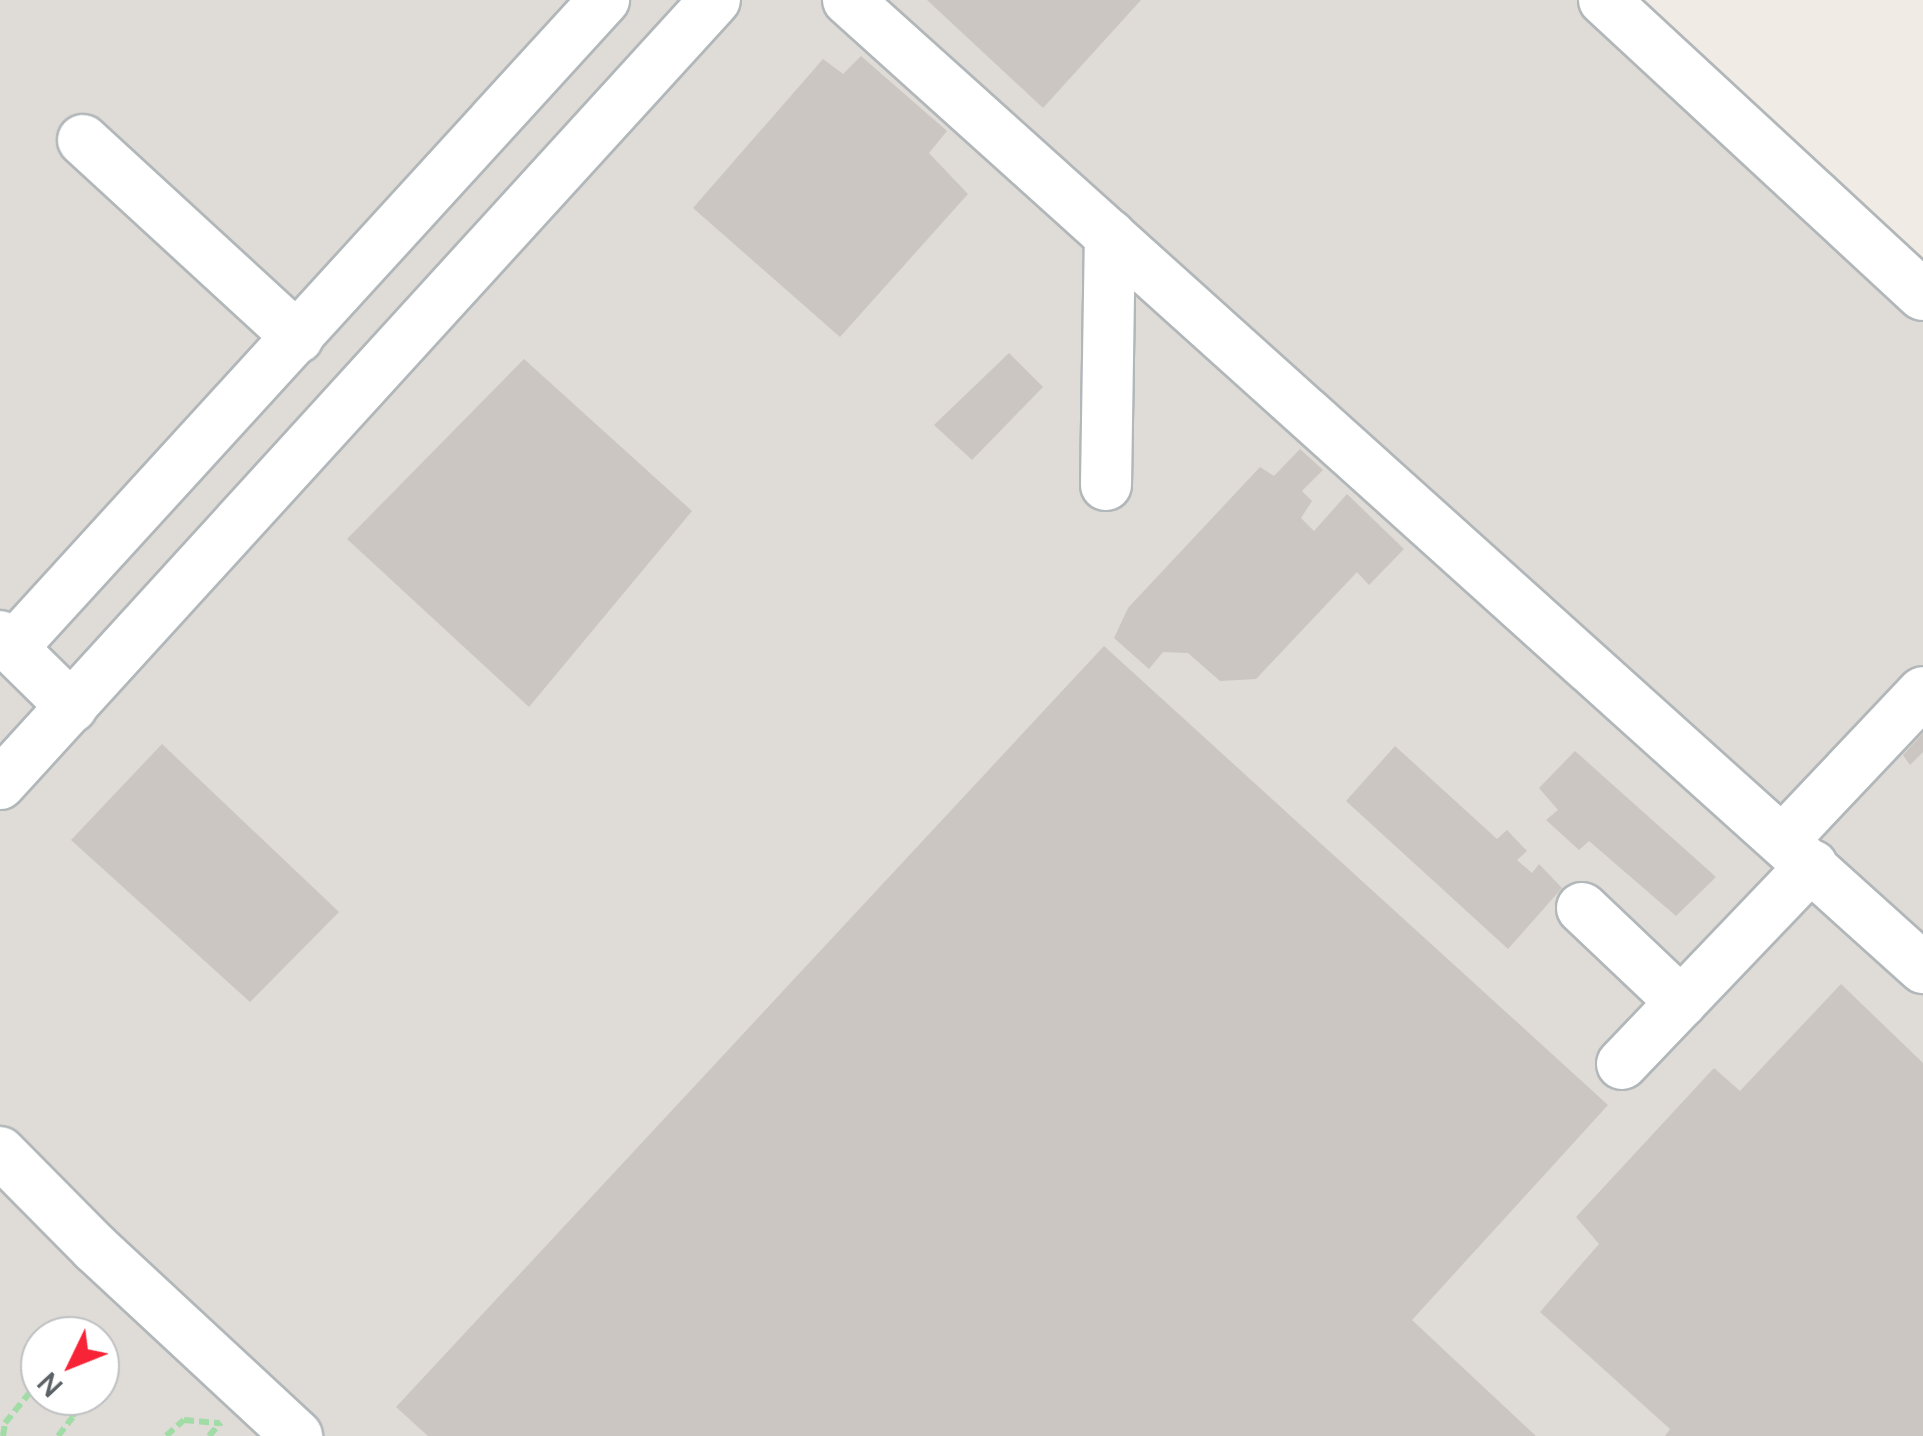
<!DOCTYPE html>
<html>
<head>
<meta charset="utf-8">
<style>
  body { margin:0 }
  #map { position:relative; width:1923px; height:1436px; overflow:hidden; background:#f0ebe4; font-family:Manrope,sans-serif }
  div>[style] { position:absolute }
  .industrial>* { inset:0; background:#dfdbd7 }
  .building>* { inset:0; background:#cbc6c1 }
  .path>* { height:6px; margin-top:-3px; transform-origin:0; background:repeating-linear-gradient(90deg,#a1dca6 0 10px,transparent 0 15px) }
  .roads { filter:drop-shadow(2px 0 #b2b7ba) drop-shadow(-2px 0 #b2b7ba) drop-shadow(0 2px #b2b7ba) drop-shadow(0 -2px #b2b7ba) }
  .minor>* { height:50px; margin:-25px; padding:0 25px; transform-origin:25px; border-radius:25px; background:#fff }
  span { translate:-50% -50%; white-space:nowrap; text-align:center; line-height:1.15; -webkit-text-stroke:10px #fff; paint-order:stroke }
  .north { position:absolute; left:20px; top:1316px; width:100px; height:100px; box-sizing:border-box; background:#fff; border:2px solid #bec0c2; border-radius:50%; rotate:227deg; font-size:28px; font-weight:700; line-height:40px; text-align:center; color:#5c6266 }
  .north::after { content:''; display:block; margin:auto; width:35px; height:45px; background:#f72336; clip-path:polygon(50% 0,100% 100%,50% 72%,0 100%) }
</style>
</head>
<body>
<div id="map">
  <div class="industrial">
    <div style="clip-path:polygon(evenodd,0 0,1643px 0,1923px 259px,1923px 1436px,0 1436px,0 0,40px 1336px,100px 1336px,100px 1396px,40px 1396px,40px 1336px)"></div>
  </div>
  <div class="building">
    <div style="clip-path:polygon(927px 0,1141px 0,1043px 108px)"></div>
    <div style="clip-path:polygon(861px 56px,947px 131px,929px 153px,968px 194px,840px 337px,693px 208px,823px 59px,843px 74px)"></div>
    <div style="clip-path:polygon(1009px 353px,1043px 387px,972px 460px,934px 425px)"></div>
    <div style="clip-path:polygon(524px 359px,692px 511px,529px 707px,347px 539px)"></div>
    <div style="clip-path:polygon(1300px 449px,1323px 470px,1302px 491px,1312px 501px,1301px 518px,1314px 531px,1347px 494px,1404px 549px,1369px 585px,1357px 572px,1256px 679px,1220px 681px,1188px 653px,1163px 652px,1149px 669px,1114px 638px,1128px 608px,1260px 467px,1274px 476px)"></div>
    <div style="clip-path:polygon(1104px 646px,1608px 1105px,1412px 1320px,1536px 1436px,428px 1436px,396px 1407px)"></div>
    <div style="clip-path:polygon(1923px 733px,1923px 752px,1910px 765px,1903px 755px)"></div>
    <div style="clip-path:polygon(162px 744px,339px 912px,250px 1002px,71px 840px)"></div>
    <div style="clip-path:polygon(1395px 746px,1497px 839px,1507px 830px,1527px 851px,1517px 860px,1532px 873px,1539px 864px,1562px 888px,1508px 949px,1346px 801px)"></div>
    <div style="clip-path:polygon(1575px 751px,1716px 877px,1676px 916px,1589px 841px,1579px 850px,1546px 820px,1558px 810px,1539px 788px)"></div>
    <div style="clip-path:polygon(1841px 984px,1923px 1063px,1923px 1436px,1665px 1436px,1670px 1429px,1540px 1312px,1599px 1244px,1576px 1217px,1714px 1068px,1740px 1091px)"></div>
  </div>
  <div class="path">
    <div style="left:3px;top:1436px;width:13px;rotate:-81deg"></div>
    <div style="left:5px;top:1423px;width:55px;rotate:-50.9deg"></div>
    <div style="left:58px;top:1436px;width:24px;rotate:-52deg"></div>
    <div style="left:73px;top:1417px;width:21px;rotate:-82deg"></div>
    <div style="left:166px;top:1436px;width:24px;rotate:-42deg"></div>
    <div style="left:184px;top:1420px;width:36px;rotate:5deg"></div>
    <div style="left:209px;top:1436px;width:18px;rotate:-49deg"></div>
  </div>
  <div class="roads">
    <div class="minor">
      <div style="left:848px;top:0;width:1447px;rotate:42deg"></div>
      <div style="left:1604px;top:0;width:434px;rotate:42.8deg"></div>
      <div style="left:83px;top:140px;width:292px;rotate:42.6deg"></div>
      <div style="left:1106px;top:485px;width:250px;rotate:-89.1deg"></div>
      <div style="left:0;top:636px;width:101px;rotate:44.6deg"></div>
      <div style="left:12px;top:648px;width:878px;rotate:-47.59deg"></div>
      <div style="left:0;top:784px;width:1061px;rotate:-47.64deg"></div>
      <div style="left:1784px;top:839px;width:202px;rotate:-46.6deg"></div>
      <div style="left:1582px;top:908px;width:137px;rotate:43.5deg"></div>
      <div style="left:1622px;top:1064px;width:275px;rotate:-46.3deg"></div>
      <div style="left:0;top:1152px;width:135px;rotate:45.3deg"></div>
      <div style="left:95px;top:1248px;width:276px;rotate:42.9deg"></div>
    </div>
  </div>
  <div class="north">N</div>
</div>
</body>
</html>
